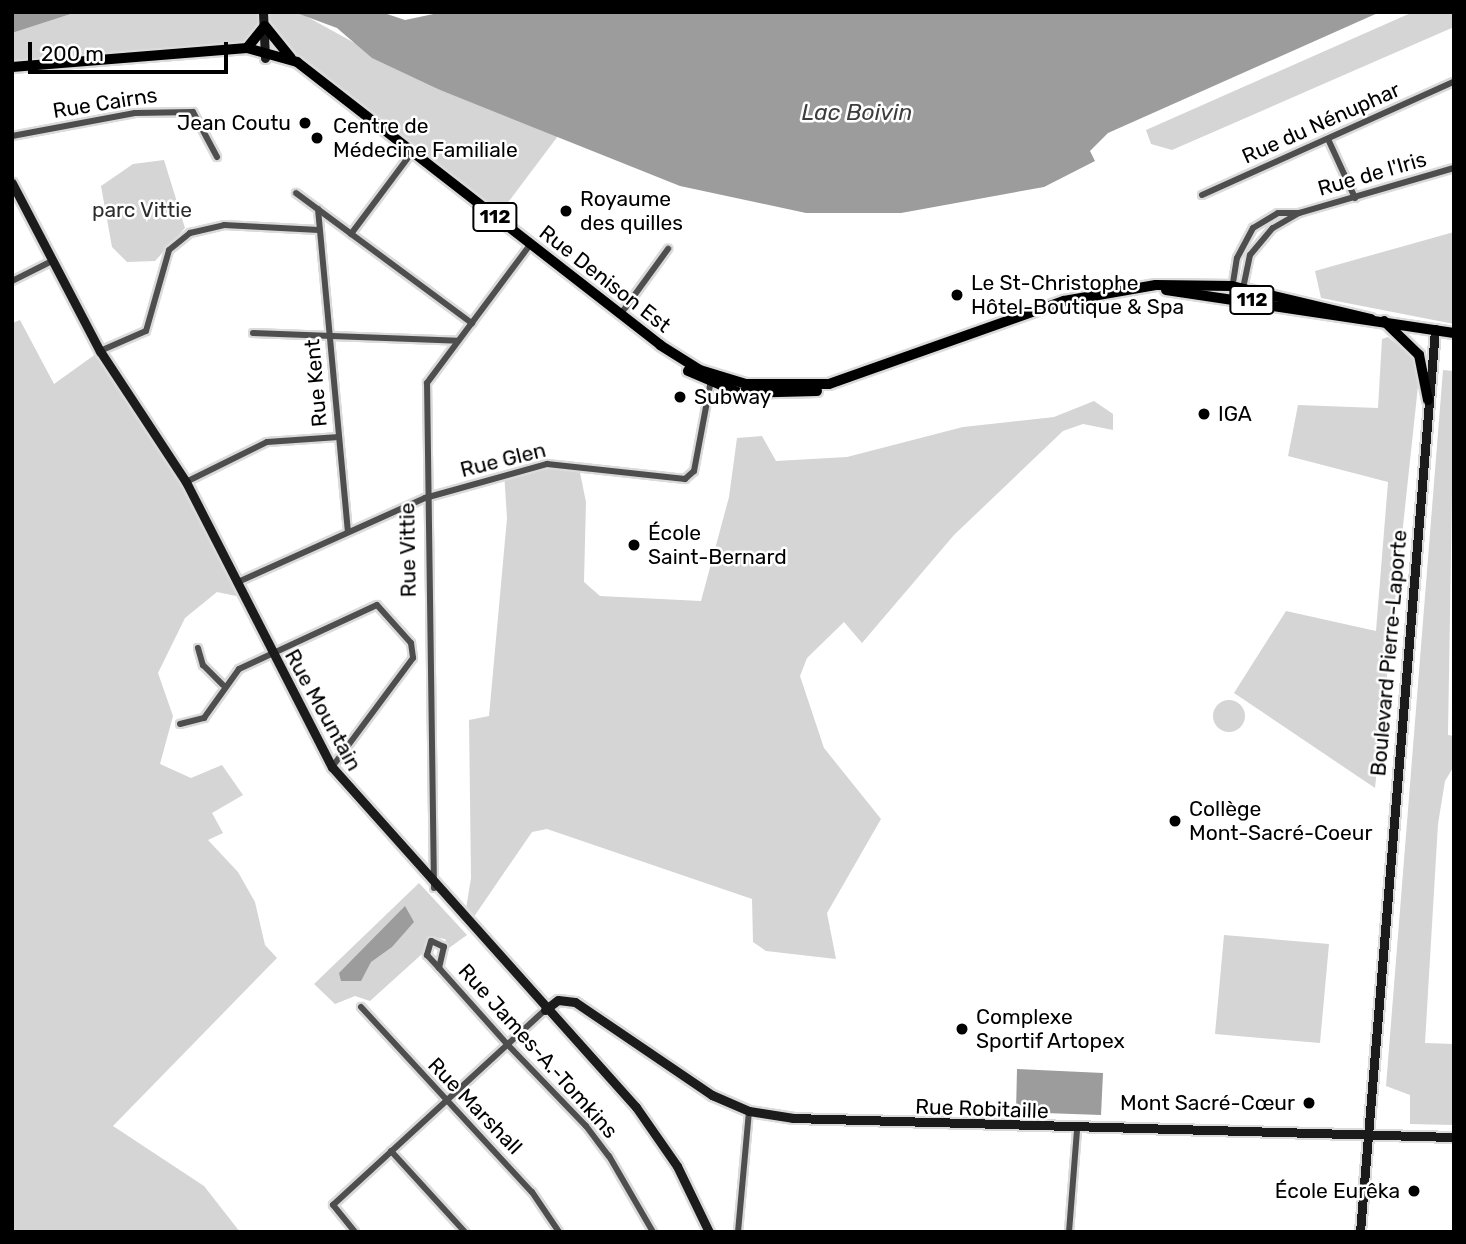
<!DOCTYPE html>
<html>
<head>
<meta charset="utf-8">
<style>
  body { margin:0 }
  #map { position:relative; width:1466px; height:1244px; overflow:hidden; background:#fff; font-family:Rubik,sans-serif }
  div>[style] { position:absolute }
  .green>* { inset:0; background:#d5d5d5 }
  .round { border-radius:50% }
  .water>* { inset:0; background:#9c9c9c }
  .roads { filter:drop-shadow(2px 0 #dbdbdb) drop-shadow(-2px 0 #dbdbdb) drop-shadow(0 2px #dbdbdb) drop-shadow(0 -2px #dbdbdb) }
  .street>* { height:6px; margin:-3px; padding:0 3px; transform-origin:3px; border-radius:3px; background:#4e4e4e }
  .secondary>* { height:9px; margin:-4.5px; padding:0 4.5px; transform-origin:4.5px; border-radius:4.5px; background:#1b1b1b }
  .primary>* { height:10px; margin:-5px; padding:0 5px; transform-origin:5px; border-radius:5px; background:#000 }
  .dots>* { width:19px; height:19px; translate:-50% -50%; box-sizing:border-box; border:4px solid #fff; border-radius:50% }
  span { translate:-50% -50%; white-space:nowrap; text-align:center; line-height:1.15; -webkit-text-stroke:5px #fff; paint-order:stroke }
  .shield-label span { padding:2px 5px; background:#fff; border:2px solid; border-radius:5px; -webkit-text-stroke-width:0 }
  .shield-label { font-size:19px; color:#000; font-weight:700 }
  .street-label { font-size:21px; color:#000 }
  .poi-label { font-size:21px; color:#000 }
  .right { translate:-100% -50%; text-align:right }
  .left { translate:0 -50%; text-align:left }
  .park-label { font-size:21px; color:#2c2c2c }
  .water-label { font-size:23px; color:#3d3d3d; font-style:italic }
  .frame { position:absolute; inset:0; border:14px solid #000; pointer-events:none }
  .scale { position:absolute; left:28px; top:42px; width:200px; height:32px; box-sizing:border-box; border:4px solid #000; border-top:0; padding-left:9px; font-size:21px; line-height:24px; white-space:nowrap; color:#000; -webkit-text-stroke:5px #fff; paint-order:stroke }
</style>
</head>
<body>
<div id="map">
  <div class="green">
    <div style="clip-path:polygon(77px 12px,302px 14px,440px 90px,558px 136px,500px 213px,280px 42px,270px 22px,249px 41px,12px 61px,12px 33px)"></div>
    <div style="clip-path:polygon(1413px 12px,1454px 12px,1454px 27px,1172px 150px,1151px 144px,1146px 130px)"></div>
    <div style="clip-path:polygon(164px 160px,185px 228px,155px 261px,127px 262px,112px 247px,101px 186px,133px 164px)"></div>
    <div style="clip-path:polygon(1454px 232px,1454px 324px,1321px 298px,1315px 271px)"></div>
    <div style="clip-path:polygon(20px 320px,54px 384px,100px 351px,146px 419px,241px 597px,217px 592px,185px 618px,158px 673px,173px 716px,160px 764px,191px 778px,222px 765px,243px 795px,212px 813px,223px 833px,208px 840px,238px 872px,255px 902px,265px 945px,277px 958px,113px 1126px,204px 1186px,240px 1232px,12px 1232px,12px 323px)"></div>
    <div style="clip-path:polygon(1388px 337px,1413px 357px,1418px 386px,1375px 788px,1234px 693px,1286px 611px,1376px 631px,1388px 482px,1288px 456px,1298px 405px,1378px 408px,1382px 339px)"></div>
    <div style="clip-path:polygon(1443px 370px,1454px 371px,1448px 735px,1454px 736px,1454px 766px,1445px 781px,1438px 824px,1425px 1043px,1454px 1044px,1454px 1125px,1410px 1124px,1410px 1095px,1386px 1086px)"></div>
    <div style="clip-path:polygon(1094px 401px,1113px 414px,1113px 430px,1083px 424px,1063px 431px,954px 535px,862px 643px,844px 622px,807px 658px,800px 676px,824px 748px,881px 819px,827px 913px,836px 959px,766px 951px,753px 942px,752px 899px,547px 829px,532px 832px,471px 921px,465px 915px,471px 878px,469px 720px,489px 716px,507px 518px,504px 472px,578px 463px,586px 502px,584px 582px,600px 596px,701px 601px,729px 497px,737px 438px,762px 436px,776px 461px,847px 457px,963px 427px,1054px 417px)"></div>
    <div class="round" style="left:1213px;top:700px;width:32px;height:32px"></div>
    <div style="clip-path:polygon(419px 883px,467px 935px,449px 948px,445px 939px,430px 937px,422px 954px,370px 1001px,355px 996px,335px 1004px,314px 984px)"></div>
    <div style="clip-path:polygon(1224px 935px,1329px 944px,1320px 1043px,1215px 1034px)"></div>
  </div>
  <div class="water">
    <div style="clip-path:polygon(12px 12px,77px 12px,12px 33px)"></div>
    <div style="clip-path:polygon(294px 12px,381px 12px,405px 20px,443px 12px,1380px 12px,1108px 133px,1090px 151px,1095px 161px,1044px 187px,901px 213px,806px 213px,680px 186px,440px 90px,372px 58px,337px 28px)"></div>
    <div style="clip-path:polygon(405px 906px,414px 922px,392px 947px,371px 962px,361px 981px,341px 981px,339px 973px)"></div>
    <div style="clip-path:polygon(1017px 1069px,1103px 1073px,1101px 1115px,1016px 1112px)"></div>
  </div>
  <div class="roads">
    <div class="street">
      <div style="left:12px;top:136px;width:125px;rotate:-10.6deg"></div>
      <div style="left:135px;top:113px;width:58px;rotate:-1deg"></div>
      <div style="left:193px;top:112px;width:51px;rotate:61.9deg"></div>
      <div style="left:1328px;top:139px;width:65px;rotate:65.4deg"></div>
      <div style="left:296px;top:193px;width:219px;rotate:36.5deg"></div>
      <div style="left:1202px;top:195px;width:276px;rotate:-24.2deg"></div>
      <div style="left:318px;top:209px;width:324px;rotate:84.7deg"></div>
      <div style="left:351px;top:234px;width:104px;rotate:-53.2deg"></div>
      <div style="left:12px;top:281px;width:45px;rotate:-26.6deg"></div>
      <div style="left:1232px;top:289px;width:31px;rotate:-81deg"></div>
      <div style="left:1237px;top:258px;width:34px;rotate:-62deg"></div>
      <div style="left:1253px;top:228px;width:29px;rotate:-31deg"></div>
      <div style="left:1278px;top:213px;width:21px"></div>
      <div style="left:1241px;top:298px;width:44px;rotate:-78.2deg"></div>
      <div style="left:1250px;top:255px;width:35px;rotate:-50deg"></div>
      <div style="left:1273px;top:228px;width:30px;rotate:-30deg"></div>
      <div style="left:1299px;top:213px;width:161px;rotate:-16.2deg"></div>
      <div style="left:620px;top:315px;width:82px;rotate:-54deg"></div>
      <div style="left:253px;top:333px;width:205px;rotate:2.2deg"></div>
      <div style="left:100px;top:351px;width:50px;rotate:-23.5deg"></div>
      <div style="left:146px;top:331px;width:84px;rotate:-74.1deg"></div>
      <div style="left:169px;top:250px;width:27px;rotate:-39deg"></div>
      <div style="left:190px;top:233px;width:35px;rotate:-13deg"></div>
      <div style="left:224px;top:225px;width:95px;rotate:3deg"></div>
      <div style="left:186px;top:482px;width:90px;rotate:-26.3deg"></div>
      <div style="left:267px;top:442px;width:72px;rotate:-4deg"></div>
      <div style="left:238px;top:582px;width:205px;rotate:-24.2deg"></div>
      <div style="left:425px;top:498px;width:127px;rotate:-15.6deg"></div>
      <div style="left:547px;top:464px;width:139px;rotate:6.2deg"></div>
      <div style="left:685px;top:479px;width:12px;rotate:-42deg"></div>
      <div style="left:694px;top:471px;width:93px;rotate:-79.4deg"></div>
      <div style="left:198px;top:648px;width:18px;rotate:74deg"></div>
      <div style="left:203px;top:665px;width:28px;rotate:45deg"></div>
      <div style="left:180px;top:724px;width:25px;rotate:-14deg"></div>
      <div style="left:204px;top:718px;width:60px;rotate:-54.5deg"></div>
      <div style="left:239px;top:669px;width:152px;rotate:-24.9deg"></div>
      <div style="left:377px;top:605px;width:51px;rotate:48.2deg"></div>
      <div style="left:411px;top:643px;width:15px;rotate:82deg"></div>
      <div style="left:413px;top:658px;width:136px;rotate:126.6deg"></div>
      <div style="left:434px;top:888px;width:505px;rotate:-90.79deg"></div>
      <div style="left:427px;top:383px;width:172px;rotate:-53.3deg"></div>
      <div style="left:439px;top:968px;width:22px;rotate:-77deg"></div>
      <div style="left:444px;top:947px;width:14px;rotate:-155deg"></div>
      <div style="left:431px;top:941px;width:15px;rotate:106deg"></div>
      <div style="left:427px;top:955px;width:18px;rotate:47deg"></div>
      <div style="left:439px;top:968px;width:102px;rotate:48.2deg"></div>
      <div style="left:507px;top:1044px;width:114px;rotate:46.1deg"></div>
      <div style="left:586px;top:1126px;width:38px;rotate:53deg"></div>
      <div style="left:609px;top:1156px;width:88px;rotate:59.9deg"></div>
      <div style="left:361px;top:1007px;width:252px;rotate:47.3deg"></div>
      <div style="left:532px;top:1192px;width:48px;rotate:56deg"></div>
      <div style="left:391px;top:1151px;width:110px;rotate:47.6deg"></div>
      <div style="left:355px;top:1232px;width:35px;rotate:-129deg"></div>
      <div style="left:333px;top:1205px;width:288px;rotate:-42.6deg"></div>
      <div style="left:738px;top:1232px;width:121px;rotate:-84.8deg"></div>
      <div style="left:1069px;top:1232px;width:102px;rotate:-85.5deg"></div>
    </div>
    <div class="secondary">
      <div style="left:263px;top:12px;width:46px;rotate:87.5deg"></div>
      <div style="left:12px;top:183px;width:190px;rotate:62.4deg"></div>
      <div style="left:100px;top:351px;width:157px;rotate:56.7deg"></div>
      <div style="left:186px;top:482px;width:320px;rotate:62.9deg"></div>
      <div style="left:332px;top:767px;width:456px;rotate:48.2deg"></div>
      <div style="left:636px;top:1107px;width:72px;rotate:55.2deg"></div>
      <div style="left:677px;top:1166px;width:73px;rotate:64.1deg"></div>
      <div style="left:545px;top:1010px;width:16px;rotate:-38deg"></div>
      <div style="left:558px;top:1000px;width:17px;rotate:7deg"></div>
      <div style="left:575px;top:1002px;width:166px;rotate:34.2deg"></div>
      <div style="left:712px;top:1095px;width:40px;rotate:23.4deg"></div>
      <div style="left:749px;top:1111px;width:45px;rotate:9deg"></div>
      <div style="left:793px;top:1118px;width:661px;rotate:1.65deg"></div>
      <div style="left:1360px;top:1232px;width:906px;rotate:-85.25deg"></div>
    </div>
    <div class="primary">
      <div style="left:265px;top:26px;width:41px;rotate:50.9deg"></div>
      <div style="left:247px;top:48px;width:28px;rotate:-51deg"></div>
      <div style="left:12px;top:67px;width:236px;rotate:-4.6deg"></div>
      <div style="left:247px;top:48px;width:52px;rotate:15.6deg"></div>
      <div style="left:297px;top:62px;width:460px;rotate:37.9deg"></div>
      <div style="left:660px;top:345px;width:47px;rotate:32deg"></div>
      <div style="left:700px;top:370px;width:48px;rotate:16.9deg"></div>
      <div style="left:746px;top:384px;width:83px"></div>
      <div style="left:829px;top:384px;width:249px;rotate:-19.5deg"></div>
      <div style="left:1064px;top:301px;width:93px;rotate:-9.9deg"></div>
      <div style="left:1156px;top:285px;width:76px;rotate:0.8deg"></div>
      <div style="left:1232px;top:286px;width:143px;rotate:13.4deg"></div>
      <div style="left:1166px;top:290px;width:291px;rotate:8.5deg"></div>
      <div style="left:1384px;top:321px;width:49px;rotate:44.2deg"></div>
      <div style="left:1419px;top:355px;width:46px;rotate:78.7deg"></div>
      <div style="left:688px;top:371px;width:56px;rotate:22.9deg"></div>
      <div style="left:740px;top:393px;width:77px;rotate:-1.5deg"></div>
    </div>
  </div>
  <div class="dots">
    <div style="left:305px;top:123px;background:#000"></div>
    <div style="left:317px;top:138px;background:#000"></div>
    <div style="left:566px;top:211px;background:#000"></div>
    <div style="left:957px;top:295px;background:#000"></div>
    <div style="left:680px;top:397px;background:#000"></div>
    <div style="left:1204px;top:414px;background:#000"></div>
    <div style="left:634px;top:545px;background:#000"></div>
    <div style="left:1175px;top:821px;background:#000"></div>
    <div style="left:962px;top:1029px;background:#000"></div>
    <div style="left:1309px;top:1103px;background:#000"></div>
    <div style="left:1414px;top:1191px;background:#000"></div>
  </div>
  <div class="shield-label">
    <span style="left:495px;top:217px">112</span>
    <span style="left:1252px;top:300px">112</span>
  </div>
  <div class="street-label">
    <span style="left:105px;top:103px;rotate:-9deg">Rue Cairns</span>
    <span style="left:1321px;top:123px;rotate:-24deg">Rue du Nénuphar</span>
    <span style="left:1372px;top:174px;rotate:-16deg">Rue de l'Iris</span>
    <span style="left:605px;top:279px;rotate:38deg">Rue Denison Est</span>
    <span style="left:316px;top:383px;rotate:-95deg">Rue Kent</span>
    <span style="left:503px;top:460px;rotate:-14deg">Rue Glen</span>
    <span style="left:408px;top:550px;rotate:-91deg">Rue Vittie</span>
    <span style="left:1389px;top:653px;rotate:-85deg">Boulevard Pierre-Laporte</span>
    <span style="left:323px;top:710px;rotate:61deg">Rue Mountain</span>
    <span style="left:538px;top:1051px;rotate:48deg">Rue James-A.-Tomkins</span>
    <span style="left:475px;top:1106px;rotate:46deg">Rue Marshall</span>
    <span style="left:982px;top:1109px;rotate:2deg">Rue Robitaille</span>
  </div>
  <div class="poi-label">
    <span class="right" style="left:291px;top:123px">Jean Coutu</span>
    <span class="left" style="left:333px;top:138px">Centre de<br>Médecine Familiale</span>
    <span class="left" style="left:580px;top:211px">Royaume<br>des quilles</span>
    <span class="left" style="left:971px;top:295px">Le St-Christophe<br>Hôtel-Boutique &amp; Spa</span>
    <span class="left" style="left:694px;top:397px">Subway</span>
    <span class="left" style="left:1218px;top:414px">IGA</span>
    <span class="left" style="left:648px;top:545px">École<br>Saint-Bernard</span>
    <span class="left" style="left:1189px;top:821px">Collège<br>Mont-Sacré-Coeur</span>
    <span class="left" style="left:976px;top:1029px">Complexe<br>Sportif Artopex</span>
    <span class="right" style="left:1295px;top:1103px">Mont Sacré-Cœur</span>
    <span class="right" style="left:1400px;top:1191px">École Eurêka</span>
  </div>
  <div class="park-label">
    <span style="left:142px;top:210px">parc Vittie</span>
  </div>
  <div class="water-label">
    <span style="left:857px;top:112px">Lac Boivin</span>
  </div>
  <div class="frame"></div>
  <div class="scale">200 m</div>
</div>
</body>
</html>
